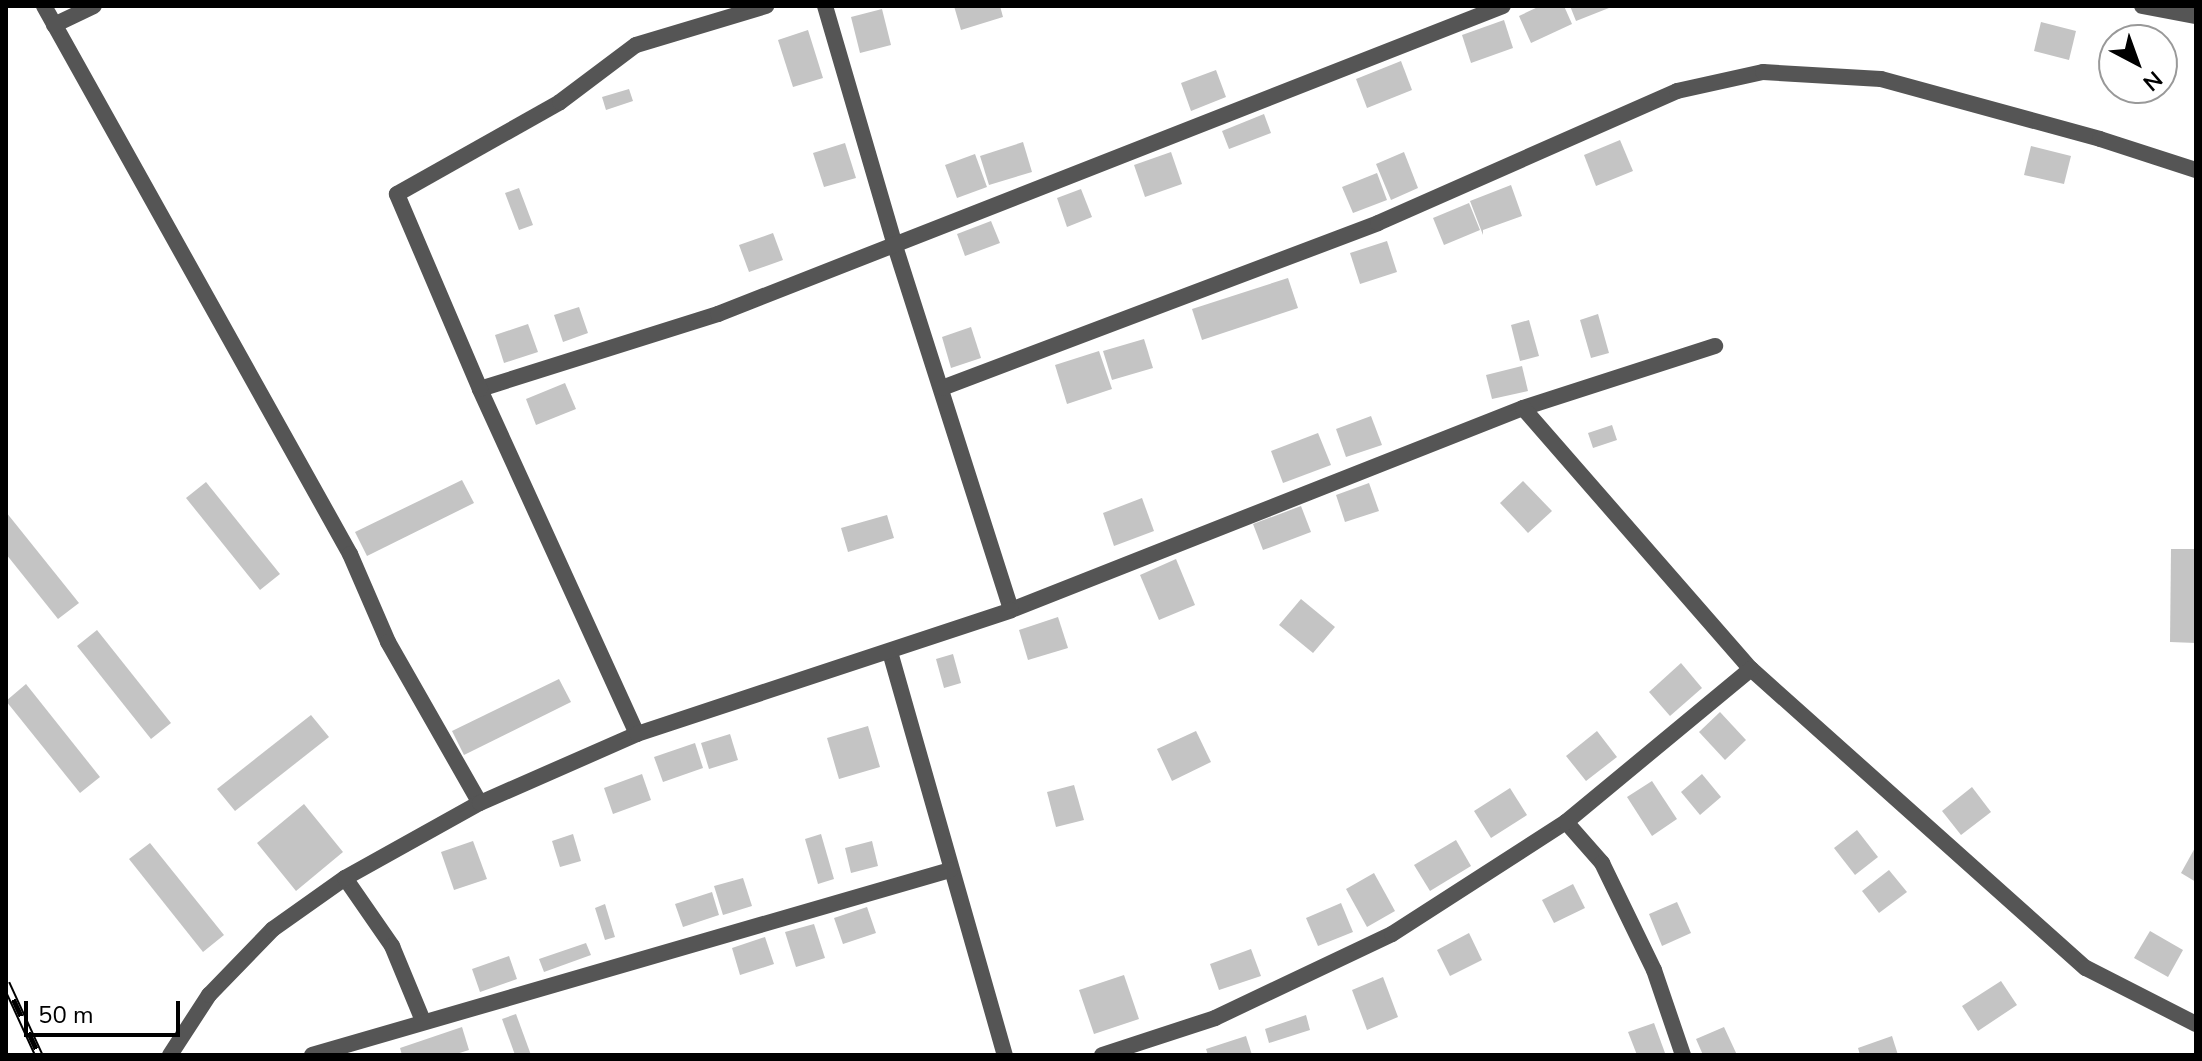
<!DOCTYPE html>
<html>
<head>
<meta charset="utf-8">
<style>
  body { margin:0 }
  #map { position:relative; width:2202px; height:1061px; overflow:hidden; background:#fff; font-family:"Nunito Sans",sans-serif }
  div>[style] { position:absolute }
  .building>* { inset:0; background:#c4c4c4 }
  .minor>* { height:16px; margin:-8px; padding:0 8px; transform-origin:8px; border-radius:8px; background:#555 }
  .rail>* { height:9px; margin-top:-4.5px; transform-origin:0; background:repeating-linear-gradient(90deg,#fff 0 18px,#000 0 36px); box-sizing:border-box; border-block:2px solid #000 }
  span { translate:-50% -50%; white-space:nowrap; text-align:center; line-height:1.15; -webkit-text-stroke:7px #fff; paint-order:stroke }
  .frame { position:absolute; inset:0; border:8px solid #000; pointer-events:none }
  .north { position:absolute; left:2098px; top:24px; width:80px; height:80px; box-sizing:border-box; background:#fff; border:2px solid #999; border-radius:50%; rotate:139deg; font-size:22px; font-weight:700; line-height:32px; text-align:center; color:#000 }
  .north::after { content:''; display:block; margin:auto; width:28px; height:36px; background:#000; clip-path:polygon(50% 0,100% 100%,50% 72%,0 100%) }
  .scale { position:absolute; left:24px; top:1001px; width:156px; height:36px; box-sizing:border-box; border:4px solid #000; border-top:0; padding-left:10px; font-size:24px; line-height:28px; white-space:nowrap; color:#000; -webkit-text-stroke:6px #fff; paint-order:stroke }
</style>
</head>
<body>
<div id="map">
  <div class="building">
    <div style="clip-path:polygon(954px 6px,1000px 6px,1003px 17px,961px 30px)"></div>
    <div style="clip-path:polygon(1540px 6px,1564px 6px,1572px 24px,1531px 43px,1519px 16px)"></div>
    <div style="clip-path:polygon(1570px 6px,1614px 6px,1576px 21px)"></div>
    <div style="clip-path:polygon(882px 9px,891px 45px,860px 53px,851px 17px)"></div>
    <div style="clip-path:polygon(1504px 20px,1513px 48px,1471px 63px,1462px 35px)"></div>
    <div style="clip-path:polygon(2041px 22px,2076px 31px,2069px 60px,2034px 51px)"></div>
    <div style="clip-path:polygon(808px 30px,823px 78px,793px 87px,778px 40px)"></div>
    <div style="clip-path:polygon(1401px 61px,1412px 90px,1367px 108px,1356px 79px)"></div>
    <div style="clip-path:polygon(1216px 70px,1226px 97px,1191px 111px,1181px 83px)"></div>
    <div style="clip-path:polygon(629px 89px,633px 101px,606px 110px,602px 97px)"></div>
    <div style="clip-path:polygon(1264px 114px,1271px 133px,1229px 149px,1222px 131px)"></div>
    <div style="clip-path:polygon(1620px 140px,1633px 171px,1596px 186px,1584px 155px)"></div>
    <div style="clip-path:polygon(1023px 142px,1032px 172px,989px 185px,980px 156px)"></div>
    <div style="clip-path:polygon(845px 143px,856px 178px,824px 187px,813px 153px)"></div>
    <div style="clip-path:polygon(2031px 146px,2071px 156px,2064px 184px,2024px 175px)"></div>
    <div style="clip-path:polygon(1171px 152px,1182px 184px,1145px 197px,1134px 165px)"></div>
    <div style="clip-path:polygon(1404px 152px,1418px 188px,1391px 200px,1376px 164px)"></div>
    <div style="clip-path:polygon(975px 154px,987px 187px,957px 198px,945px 165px)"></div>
    <div style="clip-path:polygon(1377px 173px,1387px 200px,1353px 213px,1342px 187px)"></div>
    <div style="clip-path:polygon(1511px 185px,1522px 216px,1483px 230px,1483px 235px,1470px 201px)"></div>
    <div style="clip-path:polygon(519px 188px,533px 225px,519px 230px,505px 193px)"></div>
    <div style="clip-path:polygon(1081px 189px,1092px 217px,1067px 227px,1057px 198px)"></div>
    <div style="clip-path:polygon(1469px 203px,1480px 230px,1444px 245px,1433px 218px)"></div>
    <div style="clip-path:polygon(991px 221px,1000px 243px,965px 256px,957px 234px)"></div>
    <div style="clip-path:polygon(773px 233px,783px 260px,749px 272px,739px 245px)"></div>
    <div style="clip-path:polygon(1387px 241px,1397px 272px,1360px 284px,1350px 253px)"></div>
    <div style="clip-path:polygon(1288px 278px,1298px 308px,1202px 340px,1192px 309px)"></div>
    <div style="clip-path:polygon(579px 307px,588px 333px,563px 342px,554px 315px)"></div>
    <div style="clip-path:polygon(1598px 314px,1609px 353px,1591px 358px,1580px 320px)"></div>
    <div style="clip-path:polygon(1529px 320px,1539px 356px,1520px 361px,1511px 325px)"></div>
    <div style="clip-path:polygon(528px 324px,538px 352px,504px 363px,495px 335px)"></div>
    <div style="clip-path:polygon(971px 327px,981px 358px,951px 368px,942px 337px)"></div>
    <div style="clip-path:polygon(1144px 339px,1153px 368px,1112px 380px,1103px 351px)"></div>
    <div style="clip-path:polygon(1099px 351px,1112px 389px,1067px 404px,1055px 365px)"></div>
    <div style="clip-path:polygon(1522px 366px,1528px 391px,1492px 399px,1486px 375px)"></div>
    <div style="clip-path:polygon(565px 383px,576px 409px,536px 425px,526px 399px)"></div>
    <div style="clip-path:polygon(1371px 416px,1382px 445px,1346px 457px,1336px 429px)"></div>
    <div style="clip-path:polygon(1612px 425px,1617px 440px,1593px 448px,1588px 433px)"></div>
    <div style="clip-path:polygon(1318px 433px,1331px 465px,1283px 483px,1271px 451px)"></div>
    <div style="clip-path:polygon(462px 480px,474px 503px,367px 556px,355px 532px)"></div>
    <div style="clip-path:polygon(1523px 481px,1552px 511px,1528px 533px,1500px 503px)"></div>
    <div style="clip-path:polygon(206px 482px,280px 574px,260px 590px,186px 498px)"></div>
    <div style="clip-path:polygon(1369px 483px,1379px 511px,1345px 522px,1336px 495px)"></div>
    <div style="clip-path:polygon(1142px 498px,1154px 531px,1114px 546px,1103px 513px)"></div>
    <div style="clip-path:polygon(1301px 506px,1311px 532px,1263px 550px,1253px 524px)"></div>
    <div style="clip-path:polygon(6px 512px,79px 603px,58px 619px,6px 554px)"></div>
    <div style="clip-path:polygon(887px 515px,894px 538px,848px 552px,841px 528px)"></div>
    <div style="clip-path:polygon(2171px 549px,2196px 549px,2196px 643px,2170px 642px)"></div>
    <div style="clip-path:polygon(1176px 559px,1195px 605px,1159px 620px,1140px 575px)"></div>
    <div style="clip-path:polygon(1301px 599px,1335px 627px,1313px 653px,1279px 625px)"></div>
    <div style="clip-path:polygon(1058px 617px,1068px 648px,1028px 660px,1019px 630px)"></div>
    <div style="clip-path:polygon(97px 630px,171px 723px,151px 739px,77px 646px)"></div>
    <div style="clip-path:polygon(953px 654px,961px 683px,944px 688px,936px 659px)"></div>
    <div style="clip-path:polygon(1681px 663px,1702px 688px,1670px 716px,1649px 692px)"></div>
    <div style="clip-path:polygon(559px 679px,571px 702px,464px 755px,452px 731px)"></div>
    <div style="clip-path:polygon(26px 684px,100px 777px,80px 793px,6px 701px)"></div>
    <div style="clip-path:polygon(1720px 712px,1746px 740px,1725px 760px,1699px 732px)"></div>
    <div style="clip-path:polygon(311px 715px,329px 737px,235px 811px,217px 789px)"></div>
    <div style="clip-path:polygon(868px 726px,880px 767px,839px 779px,827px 738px)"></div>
    <div style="clip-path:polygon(1196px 731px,1211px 762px,1172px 781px,1157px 749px)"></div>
    <div style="clip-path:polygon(1597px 731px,1617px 757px,1586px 781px,1566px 756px)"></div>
    <div style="clip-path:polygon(730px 734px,738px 760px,709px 769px,701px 743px)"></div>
    <div style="clip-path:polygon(695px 743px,703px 768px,663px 782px,654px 757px)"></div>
    <div style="clip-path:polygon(642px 774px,651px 800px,613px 814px,604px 788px)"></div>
    <div style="clip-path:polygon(1702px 774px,1721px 797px,1700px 815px,1681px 792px)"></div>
    <div style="clip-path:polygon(1652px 781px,1677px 819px,1652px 836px,1627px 797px)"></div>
    <div style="clip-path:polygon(1074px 785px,1084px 820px,1056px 827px,1047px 792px)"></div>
    <div style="clip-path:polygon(1972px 787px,1991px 812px,1961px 835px,1942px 811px)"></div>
    <div style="clip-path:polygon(1510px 788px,1527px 815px,1491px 838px,1474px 811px)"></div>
    <div style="clip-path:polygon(304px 804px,343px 852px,296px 891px,257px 843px)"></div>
    <div style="clip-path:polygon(1857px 830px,1878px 857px,1855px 875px,1834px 848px)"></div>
    <div style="clip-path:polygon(573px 834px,581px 861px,560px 867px,552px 841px)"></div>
    <div style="clip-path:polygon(821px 834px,834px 879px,818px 884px,805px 839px)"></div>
    <div style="clip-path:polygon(1456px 840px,1471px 866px,1430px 891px,1414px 865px)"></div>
    <div style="clip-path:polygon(473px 841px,487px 879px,454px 890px,441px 852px)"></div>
    <div style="clip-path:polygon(872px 841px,878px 866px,851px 873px,845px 848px)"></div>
    <div style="clip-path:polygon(150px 843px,224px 935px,203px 952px,129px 859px)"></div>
    <div style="clip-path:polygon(2196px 846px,2196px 882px,2181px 873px)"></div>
    <div style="clip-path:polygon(1889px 870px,1907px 892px,1879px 913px,1862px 891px)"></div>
    <div style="clip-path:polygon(1374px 873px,1395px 911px,1367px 927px,1346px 889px)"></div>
    <div style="clip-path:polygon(743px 878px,752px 906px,723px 915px,714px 886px)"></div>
    <div style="clip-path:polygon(1573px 884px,1585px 908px,1554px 923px,1542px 900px)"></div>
    <div style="clip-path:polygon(712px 892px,719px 915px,683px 927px,675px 904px)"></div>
    <div style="clip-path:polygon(1677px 902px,1691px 933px,1662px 946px,1649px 914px)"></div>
    <div style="clip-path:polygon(1341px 903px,1353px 932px,1318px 946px,1306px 918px)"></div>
    <div style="clip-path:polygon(605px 904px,615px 937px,605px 940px,595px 908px)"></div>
    <div style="clip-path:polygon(867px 907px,876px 933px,843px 944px,834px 918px)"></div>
    <div style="clip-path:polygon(814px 924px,825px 958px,796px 967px,785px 932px)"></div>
    <div style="clip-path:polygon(2150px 931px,2183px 950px,2168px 977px,2134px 958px)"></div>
    <div style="clip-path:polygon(1469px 933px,1482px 960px,1450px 976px,1437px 950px)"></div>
    <div style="clip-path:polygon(765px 937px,774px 964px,740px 975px,732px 948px)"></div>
    <div style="clip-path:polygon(586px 943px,591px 955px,544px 972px,539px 959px)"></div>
    <div style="clip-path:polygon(1251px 949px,1261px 976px,1219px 990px,1210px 964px)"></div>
    <div style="clip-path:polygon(509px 956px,517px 979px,480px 992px,472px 969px)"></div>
    <div style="clip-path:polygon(1124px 975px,1139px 1019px,1094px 1034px,1079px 990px)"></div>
    <div style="clip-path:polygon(1383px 977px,1398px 1017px,1367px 1030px,1352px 990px)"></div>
    <div style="clip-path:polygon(2001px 981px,2017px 1005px,1978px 1031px,1962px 1006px)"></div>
    <div style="clip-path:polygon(516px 1014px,531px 1055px,515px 1055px,502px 1019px)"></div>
    <div style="clip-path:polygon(1306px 1015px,1310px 1030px,1269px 1043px,1265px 1029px)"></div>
    <div style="clip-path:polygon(1654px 1023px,1665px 1053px,1637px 1055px,1628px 1032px)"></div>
    <div style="clip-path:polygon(462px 1027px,469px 1050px,453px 1055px,402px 1055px,400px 1048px)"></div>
    <div style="clip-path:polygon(1724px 1027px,1737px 1055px,1703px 1055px,1696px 1039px)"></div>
    <div style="clip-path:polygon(1246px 1036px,1252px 1055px,1208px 1055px,1206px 1049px)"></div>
    <div style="clip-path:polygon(1892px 1036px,1898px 1055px,1860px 1055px,1858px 1048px)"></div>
  </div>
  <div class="minor">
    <div style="left:44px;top:6px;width:628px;rotate:60.82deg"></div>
    <div style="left:350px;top:554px;width:96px;rotate:66.6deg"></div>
    <div style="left:388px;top:642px;width:185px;rotate:60.3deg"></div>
    <div style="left:825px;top:6px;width:250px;rotate:73.7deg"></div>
    <div style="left:895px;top:246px;width:382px;rotate:72.3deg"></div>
    <div style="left:1011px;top:610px;width:550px;rotate:-21.53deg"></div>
    <div style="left:1523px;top:408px;width:202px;rotate:-17.9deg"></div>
    <div style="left:2142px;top:6px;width:55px;rotate:10.5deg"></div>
    <div style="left:54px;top:25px;width:44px;rotate:-25.4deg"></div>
    <div style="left:942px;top:388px;width:466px;rotate:-20.7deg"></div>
    <div style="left:1378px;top:223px;width:327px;rotate:-23.8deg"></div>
    <div style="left:1677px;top:91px;width:88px;rotate:-12.5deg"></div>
    <div style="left:1763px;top:72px;width:118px;rotate:3.4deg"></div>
    <div style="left:1881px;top:79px;width:227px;rotate:15.3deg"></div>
    <div style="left:2100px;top:139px;width:101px;rotate:17.9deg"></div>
    <div style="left:480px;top:389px;width:250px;rotate:-17.5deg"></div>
    <div style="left:718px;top:314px;width:843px;rotate:-21.42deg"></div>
    <div style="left:1523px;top:408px;width:347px;rotate:48.9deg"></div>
    <div style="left:1751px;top:669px;width:449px;rotate:41.8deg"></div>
    <div style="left:2086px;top:968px;width:123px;rotate:27deg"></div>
    <div style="left:890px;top:652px;width:419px;rotate:74.1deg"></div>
    <div style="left:637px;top:734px;width:379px;rotate:-114.5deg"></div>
    <div style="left:480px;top:389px;width:212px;rotate:-113.1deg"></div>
    <div style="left:397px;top:194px;width:187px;rotate:-29.4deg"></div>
    <div style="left:560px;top:102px;width:95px;rotate:-36.9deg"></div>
    <div style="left:636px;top:45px;width:136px;rotate:-16.7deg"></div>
    <div style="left:1566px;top:822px;width:55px;rotate:48.7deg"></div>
    <div style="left:1602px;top:863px;width:119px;rotate:64.1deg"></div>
    <div style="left:1654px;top:970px;width:90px;rotate:71.2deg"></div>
    <div style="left:345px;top:878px;width:83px;rotate:55.3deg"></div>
    <div style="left:392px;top:946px;width:81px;rotate:67.5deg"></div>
    <div style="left:170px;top:1055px;width:72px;rotate:-57deg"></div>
    <div style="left:209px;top:995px;width:92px;rotate:-45.9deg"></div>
    <div style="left:273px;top:929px;width:88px;rotate:-35.3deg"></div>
    <div style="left:345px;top:878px;width:154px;rotate:-29.1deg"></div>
    <div style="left:480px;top:803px;width:171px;rotate:-23.7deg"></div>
    <div style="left:637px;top:734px;width:394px;rotate:-18.3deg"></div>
    <div style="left:312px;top:1055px;width:664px;rotate:-16.17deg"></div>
    <div style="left:1102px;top:1055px;width:119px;rotate:-18.1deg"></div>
    <div style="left:1215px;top:1018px;width:196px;rotate:-25.4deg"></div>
    <div style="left:1392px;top:934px;width:207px;rotate:-32.8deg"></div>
    <div style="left:1566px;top:822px;width:240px;rotate:-39.6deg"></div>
  </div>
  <div class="rail">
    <div style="left:6px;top:983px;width:79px;rotate:65.4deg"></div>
  </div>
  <div class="frame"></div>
  <div class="north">N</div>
  <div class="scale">50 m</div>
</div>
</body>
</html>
